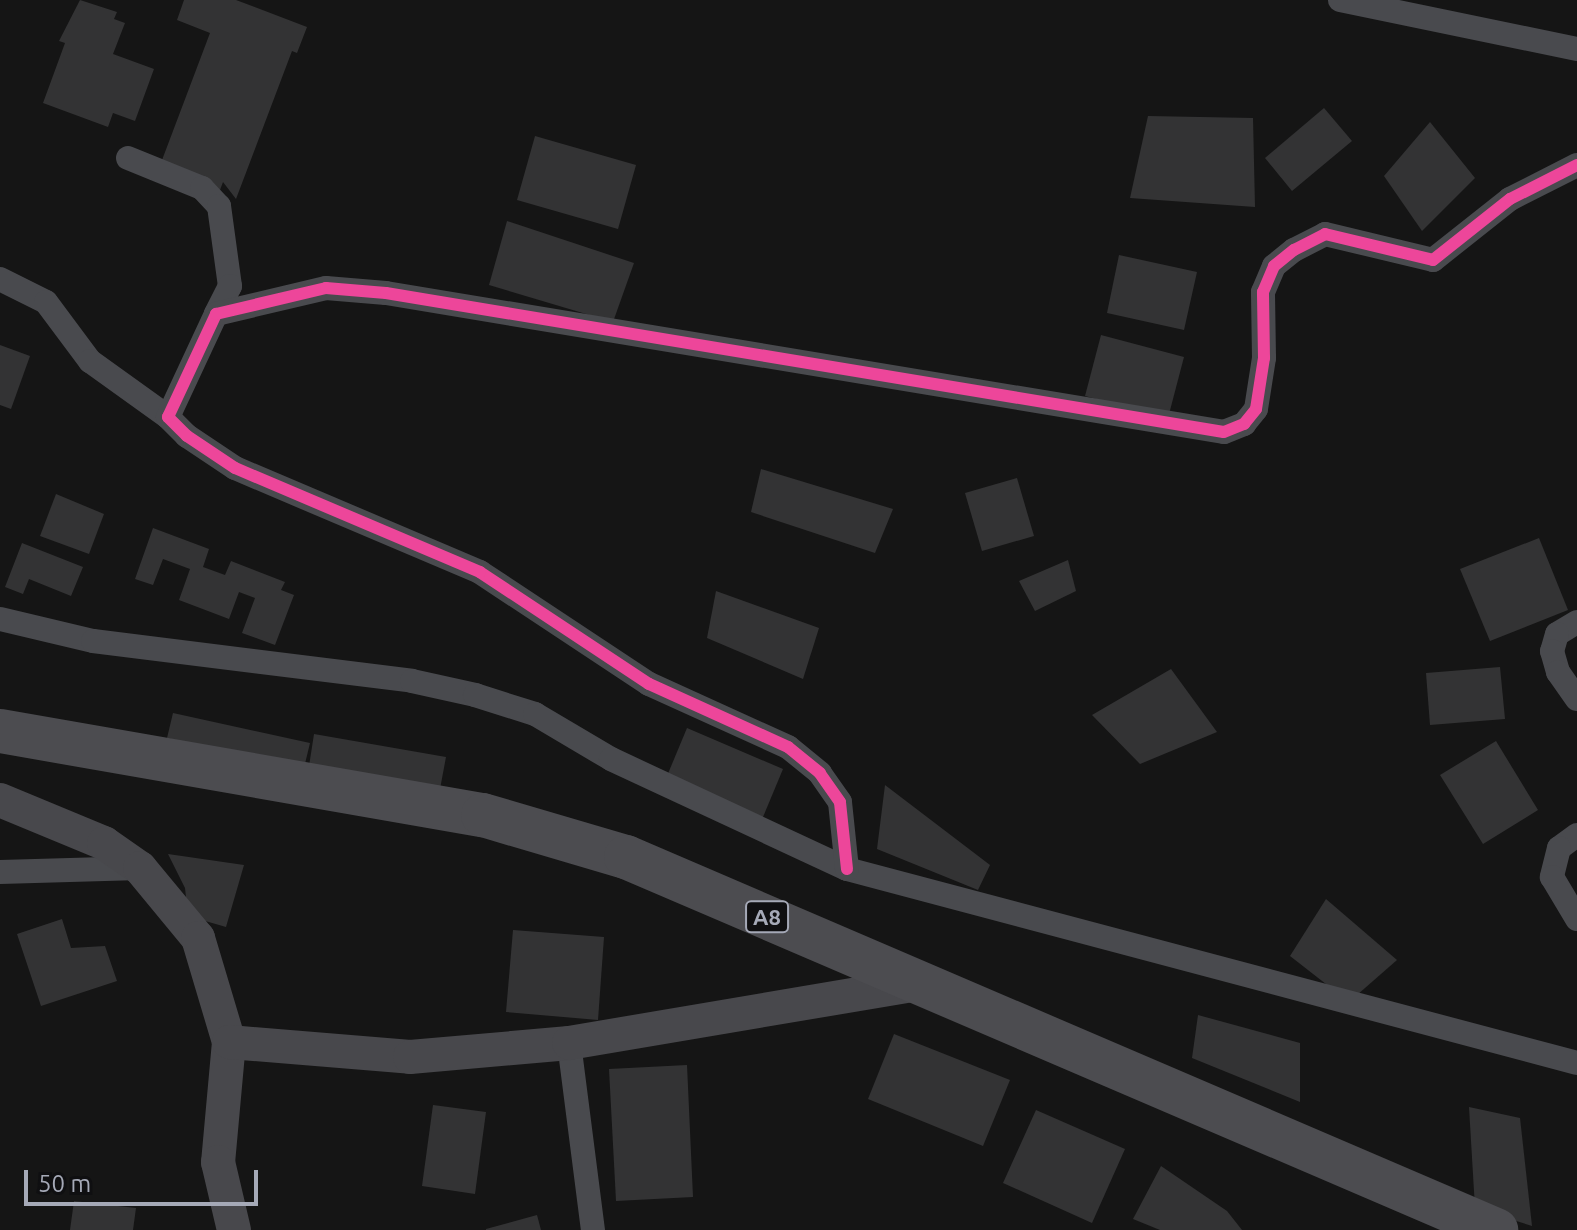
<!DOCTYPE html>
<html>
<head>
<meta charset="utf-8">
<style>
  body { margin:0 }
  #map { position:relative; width:1577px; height:1230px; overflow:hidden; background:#151515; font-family:Ubuntu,sans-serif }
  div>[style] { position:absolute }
  .building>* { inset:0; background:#333334 }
  .street>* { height:24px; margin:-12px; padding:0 12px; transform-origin:12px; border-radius:12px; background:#494a4e }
  .secondary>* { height:34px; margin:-17px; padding:0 17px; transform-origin:17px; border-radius:17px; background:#48484c }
  .highway>* { height:44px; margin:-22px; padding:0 22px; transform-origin:22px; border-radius:22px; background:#4c4c50 }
  .cycleway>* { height:12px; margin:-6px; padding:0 6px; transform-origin:6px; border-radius:6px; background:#ed469a }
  span { translate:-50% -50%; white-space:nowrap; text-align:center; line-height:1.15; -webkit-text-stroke:6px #0f0f11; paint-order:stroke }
  .shield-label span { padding:2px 6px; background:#0f0f11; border:2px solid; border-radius:6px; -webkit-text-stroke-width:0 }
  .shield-label { font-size:22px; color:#a5a9b7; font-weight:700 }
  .scale { position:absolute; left:24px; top:1170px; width:234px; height:36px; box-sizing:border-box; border:4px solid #a5a9b7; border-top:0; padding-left:10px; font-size:24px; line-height:28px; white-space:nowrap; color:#a5a9b7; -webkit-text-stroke:6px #0f0f11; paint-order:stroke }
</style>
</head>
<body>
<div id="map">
  <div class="building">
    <div style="clip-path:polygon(80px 0,117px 12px,114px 19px,125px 23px,113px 54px,154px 69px,135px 121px,113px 113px,108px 127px,43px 103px,65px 43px,59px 41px)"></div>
    <div style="clip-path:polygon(184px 0,236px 0,307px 27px,297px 53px,292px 51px,236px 199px,223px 182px,220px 190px,159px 168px,210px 33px,177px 20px)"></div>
    <div style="clip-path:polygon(1324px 108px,1352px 141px,1292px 191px,1265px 158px)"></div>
    <div style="clip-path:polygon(1148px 116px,1253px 118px,1255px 207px,1130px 198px)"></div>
    <div style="clip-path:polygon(1430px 122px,1475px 178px,1422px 231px,1384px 176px)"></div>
    <div style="clip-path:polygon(535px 136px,636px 165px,618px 229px,517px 200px)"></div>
    <div style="clip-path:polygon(507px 221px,634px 263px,613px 322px,489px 285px)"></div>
    <div style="clip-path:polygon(1119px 255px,1197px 272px,1184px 330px,1107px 313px)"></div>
    <div style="clip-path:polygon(1101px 335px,1184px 357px,1168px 418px,1085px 396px)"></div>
    <div style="clip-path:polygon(0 345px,30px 356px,11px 409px,0 405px)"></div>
    <div style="clip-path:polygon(761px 469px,893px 509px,875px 553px,751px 512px)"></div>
    <div style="clip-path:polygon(1017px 478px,1034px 536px,982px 551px,965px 493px)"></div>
    <div style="clip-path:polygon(56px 494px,104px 514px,89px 554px,40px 536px)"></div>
    <div style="clip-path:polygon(153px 528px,209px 549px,203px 567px,225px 575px,231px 561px,285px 582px,281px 590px,294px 595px,275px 645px,242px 633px,255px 598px,239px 592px,229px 619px,179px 600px,190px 569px,163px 559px,153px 585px,135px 579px)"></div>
    <div style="clip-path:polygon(1539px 538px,1568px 610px,1490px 641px,1460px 569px)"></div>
    <div style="clip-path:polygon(22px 543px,83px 567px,71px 596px,29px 579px,23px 594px,5px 587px)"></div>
    <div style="clip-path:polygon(1068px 560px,1076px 591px,1035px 611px,1019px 581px)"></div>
    <div style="clip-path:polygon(716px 591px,819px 628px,803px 679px,707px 638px)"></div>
    <div style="clip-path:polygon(1500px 667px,1505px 719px,1430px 725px,1426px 673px)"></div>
    <div style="clip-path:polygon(1171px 669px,1217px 732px,1140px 764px,1092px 715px)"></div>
    <div style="clip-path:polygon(173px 713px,310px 743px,304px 768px,167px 738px)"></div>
    <div style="clip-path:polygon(687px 728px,783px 769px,763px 817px,667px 776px)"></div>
    <div style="clip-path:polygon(314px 734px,446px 757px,440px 789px,309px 766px)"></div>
    <div style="clip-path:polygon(1496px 741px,1538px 810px,1483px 844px,1440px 775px)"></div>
    <div style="clip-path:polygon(885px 785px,990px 865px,978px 890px,877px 849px)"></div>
    <div style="clip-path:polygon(168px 854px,244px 865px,226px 927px,188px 916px,185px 888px)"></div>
    <div style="clip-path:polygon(1326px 899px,1397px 960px,1349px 1002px,1290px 956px)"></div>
    <div style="clip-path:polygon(62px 919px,71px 948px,105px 946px,117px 981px,41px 1006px,17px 934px)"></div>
    <div style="clip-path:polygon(513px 930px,604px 937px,598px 1020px,506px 1012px)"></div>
    <div style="clip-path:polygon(1198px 1015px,1300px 1043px,1300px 1102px,1192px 1058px)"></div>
    <div style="clip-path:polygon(894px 1034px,1010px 1080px,983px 1146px,868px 1099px)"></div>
    <div style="clip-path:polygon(687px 1065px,693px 1197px,616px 1201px,609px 1069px)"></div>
    <div style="clip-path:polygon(433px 1105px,486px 1112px,475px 1194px,422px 1186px)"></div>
    <div style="clip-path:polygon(1469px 1107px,1520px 1118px,1532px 1226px,1475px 1208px)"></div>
    <div style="clip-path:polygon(1036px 1110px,1125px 1149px,1092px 1223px,1003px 1183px)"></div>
    <div style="clip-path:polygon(1161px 1166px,1227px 1211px,1242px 1230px,1160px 1230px,1133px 1219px)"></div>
    <div style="clip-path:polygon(74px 1201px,136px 1208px,133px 1230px,70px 1230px)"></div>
    <div style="clip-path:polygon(537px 1215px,541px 1230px,486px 1230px,486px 1229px)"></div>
  </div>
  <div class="street">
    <div style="left:1340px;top:0;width:242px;rotate:11.7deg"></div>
    <div style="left:128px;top:158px;width:80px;rotate:22.1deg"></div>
    <div style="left:202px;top:188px;width:25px;rotate:47deg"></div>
    <div style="left:219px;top:206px;width:81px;rotate:82.2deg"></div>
    <div style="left:230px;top:286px;width:31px;rotate:117deg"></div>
    <div style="left:0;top:279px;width:51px;rotate:26.6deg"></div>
    <div style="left:46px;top:302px;width:74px;rotate:53.3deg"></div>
    <div style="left:90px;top:361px;width:96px;rotate:35.7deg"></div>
    <div style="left:0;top:619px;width:96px;rotate:13.3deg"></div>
    <div style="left:93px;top:641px;width:321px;rotate:7.1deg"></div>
    <div style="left:412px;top:681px;width:65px;rotate:12.5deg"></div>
    <div style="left:475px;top:695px;width:63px;rotate:17.6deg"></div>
    <div style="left:535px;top:714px;width:88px;rotate:30.6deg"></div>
    <div style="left:611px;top:759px;width:260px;rotate:25deg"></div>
    <div style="left:847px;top:869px;width:755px;rotate:14.88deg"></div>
    <div style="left:1577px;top:622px;width:23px;rotate:149deg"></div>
    <div style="left:1557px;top:634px;width:18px;rotate:106deg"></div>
    <div style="left:1552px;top:651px;width:22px;rotate:74deg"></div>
    <div style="left:1558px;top:672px;width:33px;rotate:55deg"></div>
    <div style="left:1577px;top:835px;width:22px;rotate:144deg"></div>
    <div style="left:1559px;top:848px;width:30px;rotate:104deg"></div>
    <div style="left:1552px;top:877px;width:49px;rotate:59.2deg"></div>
    <div style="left:847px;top:869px;width:67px;rotate:-96deg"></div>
    <div style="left:840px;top:802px;width:35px;rotate:-125deg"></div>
    <div style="left:820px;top:773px;width:41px;rotate:-140.9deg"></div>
    <div style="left:788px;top:747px;width:153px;rotate:-155.6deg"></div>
    <div style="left:649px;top:684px;width:203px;rotate:-146.5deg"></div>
    <div style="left:480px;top:572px;width:266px;rotate:-157deg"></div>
    <div style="left:235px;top:468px;width:58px;rotate:-146.3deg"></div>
    <div style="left:187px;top:436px;width:27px;rotate:-135deg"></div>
    <div style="left:168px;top:417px;width:114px;rotate:-65deg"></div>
    <div style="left:216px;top:314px;width:113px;rotate:-13.3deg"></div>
    <div style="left:326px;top:288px;width:60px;rotate:4.8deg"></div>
    <div style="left:386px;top:293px;width:849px;rotate:9.42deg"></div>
    <div style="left:1224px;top:432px;width:22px;rotate:-22deg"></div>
    <div style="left:1244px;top:424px;width:19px;rotate:-51deg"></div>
    <div style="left:1256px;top:409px;width:52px;rotate:-81.1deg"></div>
    <div style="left:1264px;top:358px;width:66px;rotate:-90.9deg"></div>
    <div style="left:1263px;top:292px;width:28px;rotate:-67deg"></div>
    <div style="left:1274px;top:266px;width:26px;rotate:-39deg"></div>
    <div style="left:1294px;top:250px;width:35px;rotate:-27deg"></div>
    <div style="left:1325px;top:234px;width:111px;rotate:13.5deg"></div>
    <div style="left:1433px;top:260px;width:98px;rotate:-38.4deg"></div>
    <div style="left:1510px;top:199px;width:75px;rotate:-26.9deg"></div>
    <div style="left:0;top:872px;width:140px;rotate:-1.6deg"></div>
    <div style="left:569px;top:1043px;width:189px;rotate:82.7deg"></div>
  </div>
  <div class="secondary">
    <div style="left:0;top:800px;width:113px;rotate:22.5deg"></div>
    <div style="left:104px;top:843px;width:44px;rotate:34.8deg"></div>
    <div style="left:140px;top:868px;width:91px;rotate:50.4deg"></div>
    <div style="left:198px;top:938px;width:109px;rotate:73.4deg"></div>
    <div style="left:229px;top:1042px;width:121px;rotate:95.2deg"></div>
    <div style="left:218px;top:1162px;width:70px;rotate:76.8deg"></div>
    <div style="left:229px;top:1042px;width:182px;rotate:4.7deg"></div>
    <div style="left:410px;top:1057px;width:160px;rotate:-5deg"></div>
    <div style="left:569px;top:1043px;width:353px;rotate:-9.6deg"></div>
  </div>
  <div class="highway">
    <div style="left:0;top:731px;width:490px;rotate:9.9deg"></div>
    <div style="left:483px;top:815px;width:149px;rotate:16.4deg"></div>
    <div style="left:626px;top:857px;width:947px;rotate:23.21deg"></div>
  </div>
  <div class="cycleway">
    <div style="left:847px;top:869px;width:67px;rotate:-96deg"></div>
    <div style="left:840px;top:802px;width:35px;rotate:-125deg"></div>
    <div style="left:820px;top:773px;width:41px;rotate:-140.9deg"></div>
    <div style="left:788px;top:747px;width:153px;rotate:-155.6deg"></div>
    <div style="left:649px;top:684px;width:203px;rotate:-146.5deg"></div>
    <div style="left:480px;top:572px;width:266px;rotate:-157deg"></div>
    <div style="left:235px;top:468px;width:58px;rotate:-146.3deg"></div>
    <div style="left:187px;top:436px;width:27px;rotate:-135deg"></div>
    <div style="left:168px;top:417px;width:114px;rotate:-65deg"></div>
    <div style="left:216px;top:314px;width:113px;rotate:-13.3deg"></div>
    <div style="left:326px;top:288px;width:60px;rotate:4.8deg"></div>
    <div style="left:386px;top:293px;width:849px;rotate:9.42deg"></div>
    <div style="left:1224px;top:432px;width:22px;rotate:-22deg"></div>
    <div style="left:1244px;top:424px;width:19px;rotate:-51deg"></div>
    <div style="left:1256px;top:409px;width:52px;rotate:-81.1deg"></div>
    <div style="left:1264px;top:358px;width:66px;rotate:-90.9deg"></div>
    <div style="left:1263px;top:292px;width:28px;rotate:-67deg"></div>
    <div style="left:1274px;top:266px;width:26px;rotate:-39deg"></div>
    <div style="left:1294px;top:250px;width:35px;rotate:-27deg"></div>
    <div style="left:1325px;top:234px;width:111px;rotate:13.5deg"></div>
    <div style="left:1433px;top:260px;width:98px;rotate:-38.4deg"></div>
    <div style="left:1510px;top:199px;width:75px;rotate:-26.9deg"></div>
  </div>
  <div class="shield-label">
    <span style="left:767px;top:917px">A8</span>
  </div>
  <div class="scale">50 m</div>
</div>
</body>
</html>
